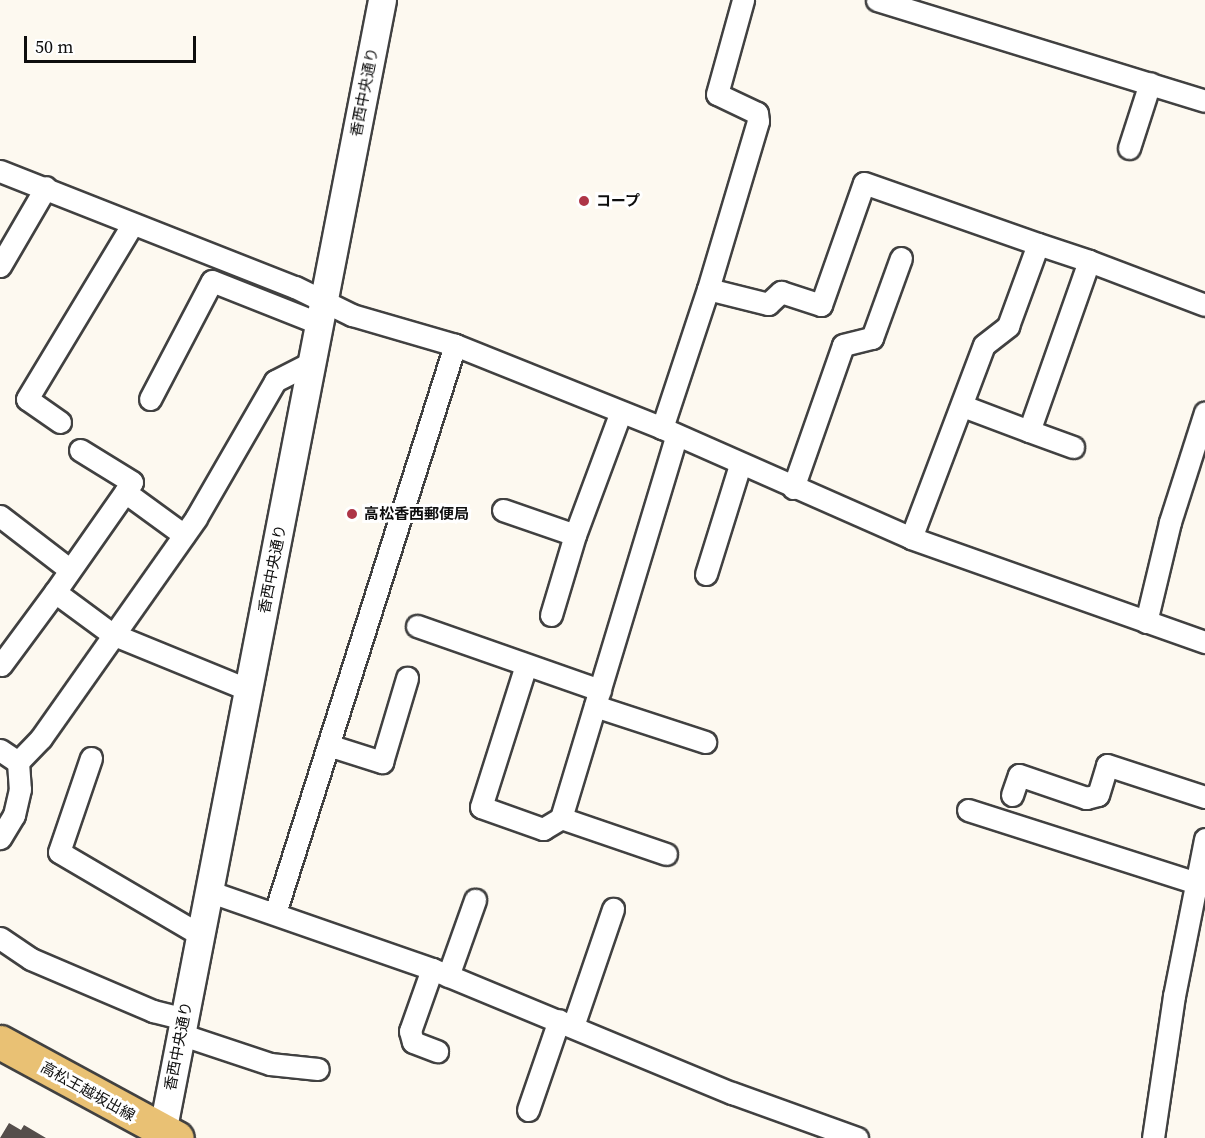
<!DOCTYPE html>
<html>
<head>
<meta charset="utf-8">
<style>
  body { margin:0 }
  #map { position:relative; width:1205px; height:1138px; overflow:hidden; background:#fdf9f0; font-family:"Source Serif 4","Noto Sans JP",serif }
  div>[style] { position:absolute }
  .building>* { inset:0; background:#554e4b }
  .roads { filter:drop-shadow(2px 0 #414141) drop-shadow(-2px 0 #414141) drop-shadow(0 2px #414141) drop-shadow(0 -2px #414141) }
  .minor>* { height:21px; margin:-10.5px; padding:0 10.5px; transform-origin:10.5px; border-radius:10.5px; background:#fff }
  .tertiary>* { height:27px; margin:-13.5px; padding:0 13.5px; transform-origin:13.5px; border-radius:13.5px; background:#fff }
  .primary>* { height:33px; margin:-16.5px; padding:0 16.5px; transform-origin:16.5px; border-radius:16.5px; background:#e9c174 }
  .dots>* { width:16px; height:16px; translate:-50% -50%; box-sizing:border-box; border:3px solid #fff; border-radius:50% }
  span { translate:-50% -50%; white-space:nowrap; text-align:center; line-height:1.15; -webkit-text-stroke:6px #fff; paint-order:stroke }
  .street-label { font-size:15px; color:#0e0e0e }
  .poi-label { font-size:15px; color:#0e0e0e; font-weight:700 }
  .left { translate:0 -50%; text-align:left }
  .scale { position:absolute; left:24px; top:36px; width:172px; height:27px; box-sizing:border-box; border:3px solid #0e0e0e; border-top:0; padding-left:8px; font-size:18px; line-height:21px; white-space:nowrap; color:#0e0e0e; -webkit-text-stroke:4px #fff; paint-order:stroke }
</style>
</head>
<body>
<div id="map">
  <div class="building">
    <div style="clip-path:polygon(9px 1123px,21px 1130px,24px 1125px,46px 1138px,0 1138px)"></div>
  </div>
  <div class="roads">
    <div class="minor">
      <div style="left:877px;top:0;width:343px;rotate:17.1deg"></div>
      <div style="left:1129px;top:148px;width:68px;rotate:-72.1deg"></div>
      <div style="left:0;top:171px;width:317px;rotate:21.5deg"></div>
      <div style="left:295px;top:287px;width:64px;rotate:26.2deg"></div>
      <div style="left:352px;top:315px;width:107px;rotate:16.2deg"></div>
      <div style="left:455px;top:345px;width:223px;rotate:21.8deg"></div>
      <div style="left:662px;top:428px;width:272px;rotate:23.8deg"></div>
      <div style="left:911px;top:538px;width:312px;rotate:19.5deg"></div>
      <div style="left:1089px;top:261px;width:124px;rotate:20.8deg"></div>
      <div style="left:0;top:266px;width:91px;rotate:-59.8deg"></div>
      <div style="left:708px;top:289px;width:175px;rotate:-73.4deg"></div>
      <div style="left:758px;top:121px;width:8px;rotate:-97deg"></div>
      <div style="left:757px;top:113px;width:44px;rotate:-154.6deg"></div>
      <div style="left:717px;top:94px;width:98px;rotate:-74.5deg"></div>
      <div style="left:150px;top:399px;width:133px;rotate:-62.3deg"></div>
      <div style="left:212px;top:281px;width:114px;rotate:21.6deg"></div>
      <div style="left:60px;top:422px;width:40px;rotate:-145.1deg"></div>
      <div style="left:27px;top:399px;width:203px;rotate:-58.9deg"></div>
      <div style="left:662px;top:428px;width:146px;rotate:-71.7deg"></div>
      <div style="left:708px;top:289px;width:62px;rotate:14deg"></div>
      <div style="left:768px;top:304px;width:18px;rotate:-43deg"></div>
      <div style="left:781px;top:292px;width:42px;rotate:18deg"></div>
      <div style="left:821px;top:305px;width:129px;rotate:-70.6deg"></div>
      <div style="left:864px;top:183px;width:184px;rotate:19.3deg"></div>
      <div style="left:1029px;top:431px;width:47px;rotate:20deg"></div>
      <div style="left:793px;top:488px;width:151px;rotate:-70.7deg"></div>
      <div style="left:843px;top:345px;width:30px;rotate:-14deg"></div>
      <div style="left:872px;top:338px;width:85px;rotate:-70.1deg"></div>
      <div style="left:125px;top:492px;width:73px;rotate:36.1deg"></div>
      <div style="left:503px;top:510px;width:76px;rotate:19.1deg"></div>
      <div style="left:0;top:516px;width:88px;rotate:37.6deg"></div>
      <div style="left:911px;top:538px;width:206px;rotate:-69.3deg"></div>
      <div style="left:984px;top:345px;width:31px;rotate:-38deg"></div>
      <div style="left:1008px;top:326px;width:87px;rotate:-69.9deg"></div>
      <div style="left:1038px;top:244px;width:54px;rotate:18.4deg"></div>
      <div style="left:1089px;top:261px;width:180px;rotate:109.4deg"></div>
      <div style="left:1029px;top:431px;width:71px;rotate:-159.3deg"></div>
      <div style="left:706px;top:574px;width:114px;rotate:-72.7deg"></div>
      <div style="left:55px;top:592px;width:134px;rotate:-55deg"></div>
      <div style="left:132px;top:482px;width:61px;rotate:-148.4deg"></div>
      <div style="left:551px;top:615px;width:84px;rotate:-73.3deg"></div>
      <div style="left:575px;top:535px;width:129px;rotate:-69.6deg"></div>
      <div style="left:1146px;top:622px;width:103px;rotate:-76.5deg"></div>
      <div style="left:1170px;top:522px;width:115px;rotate:-72.3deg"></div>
      <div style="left:417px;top:626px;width:194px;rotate:19.3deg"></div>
      <div style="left:1px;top:665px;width:91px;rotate:-53.5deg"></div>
      <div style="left:55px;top:592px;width:71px;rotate:36.4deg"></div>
      <div style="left:112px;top:634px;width:148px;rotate:22.2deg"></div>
      <div style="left:526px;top:665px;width:149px;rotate:107.6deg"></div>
      <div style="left:481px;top:807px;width:66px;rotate:19.5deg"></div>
      <div style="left:543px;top:829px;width:21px;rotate:-31deg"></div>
      <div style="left:561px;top:818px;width:111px;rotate:18.9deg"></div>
      <div style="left:595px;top:706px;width:116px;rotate:18.1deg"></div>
      <div style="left:328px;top:745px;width:57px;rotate:17.5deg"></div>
      <div style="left:382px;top:762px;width:88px;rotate:-73.4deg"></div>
      <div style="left:0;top:750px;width:22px;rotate:34deg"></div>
      <div style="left:18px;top:762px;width:27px;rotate:86deg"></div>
      <div style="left:20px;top:789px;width:27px;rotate:103deg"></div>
      <div style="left:14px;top:815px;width:27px;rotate:121deg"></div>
      <div style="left:91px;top:758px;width:99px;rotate:108.8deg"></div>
      <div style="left:59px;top:852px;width:166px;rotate:30.4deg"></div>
      <div style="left:18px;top:762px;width:33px;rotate:-46deg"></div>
      <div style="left:41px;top:738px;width:269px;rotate:-54.8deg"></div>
      <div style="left:196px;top:518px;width:158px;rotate:-60deg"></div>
      <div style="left:275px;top:381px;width:39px;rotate:-27deg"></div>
      <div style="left:1012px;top:795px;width:21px;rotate:-71deg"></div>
      <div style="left:1019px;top:775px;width:71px;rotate:18.9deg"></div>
      <div style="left:1086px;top:798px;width:12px;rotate:-14deg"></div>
      <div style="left:1098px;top:795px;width:31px;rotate:-73deg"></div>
      <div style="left:1107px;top:765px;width:103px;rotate:18.1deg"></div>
      <div style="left:968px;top:810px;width:240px;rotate:17.7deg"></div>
      <div style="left:561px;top:818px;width:398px;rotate:-73.2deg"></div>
      <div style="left:211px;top:892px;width:234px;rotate:19.2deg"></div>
      <div style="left:432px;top:969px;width:325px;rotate:22.5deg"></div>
      <div style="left:732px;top:1093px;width:133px;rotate:19.8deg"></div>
      <div style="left:275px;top:913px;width:596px;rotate:-72.42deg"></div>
      <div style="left:0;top:938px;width:37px;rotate:34deg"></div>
      <div style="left:31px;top:959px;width:133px;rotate:23.1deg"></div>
      <div style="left:153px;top:1011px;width:30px;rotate:14deg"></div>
      <div style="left:432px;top:969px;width:66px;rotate:109.5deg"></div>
      <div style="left:410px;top:1031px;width:11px;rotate:75deg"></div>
      <div style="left:413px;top:1042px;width:26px;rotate:21deg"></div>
      <div style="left:448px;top:976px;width:81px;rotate:-70.4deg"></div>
      <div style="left:573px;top:1026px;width:124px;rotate:-71.1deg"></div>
      <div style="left:180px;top:1034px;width:95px;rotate:18.4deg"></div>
      <div style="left:270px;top:1064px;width:48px;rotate:5.9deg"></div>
      <div style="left:528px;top:1110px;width:95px;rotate:-71deg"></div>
      <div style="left:1153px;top:1138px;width:144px;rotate:-81.6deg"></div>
      <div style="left:1174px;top:996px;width:160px;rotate:-78.8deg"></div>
    </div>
    <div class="tertiary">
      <div style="left:161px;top:1138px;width:1159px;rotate:-79.01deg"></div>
    </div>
    <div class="primary">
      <div style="left:0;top:1042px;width:201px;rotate:28.5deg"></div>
    </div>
  </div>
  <div class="dots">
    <div style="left:584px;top:201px;background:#ae3547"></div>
    <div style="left:352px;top:514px;background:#ae3547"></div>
  </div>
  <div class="street-label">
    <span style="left:364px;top:92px;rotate:-79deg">香西中央通り</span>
    <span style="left:272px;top:569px;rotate:-79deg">香西中央通り</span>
    <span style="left:178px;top:1046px;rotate:-79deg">香西中央通り</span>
    <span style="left:88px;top:1091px;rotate:29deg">高松王越坂出線</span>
  </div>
  <div class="poi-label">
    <span class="left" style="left:596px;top:201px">コープ</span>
    <span class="left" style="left:364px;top:514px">高松香西郵便局</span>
  </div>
  <div class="scale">50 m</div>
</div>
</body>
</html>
